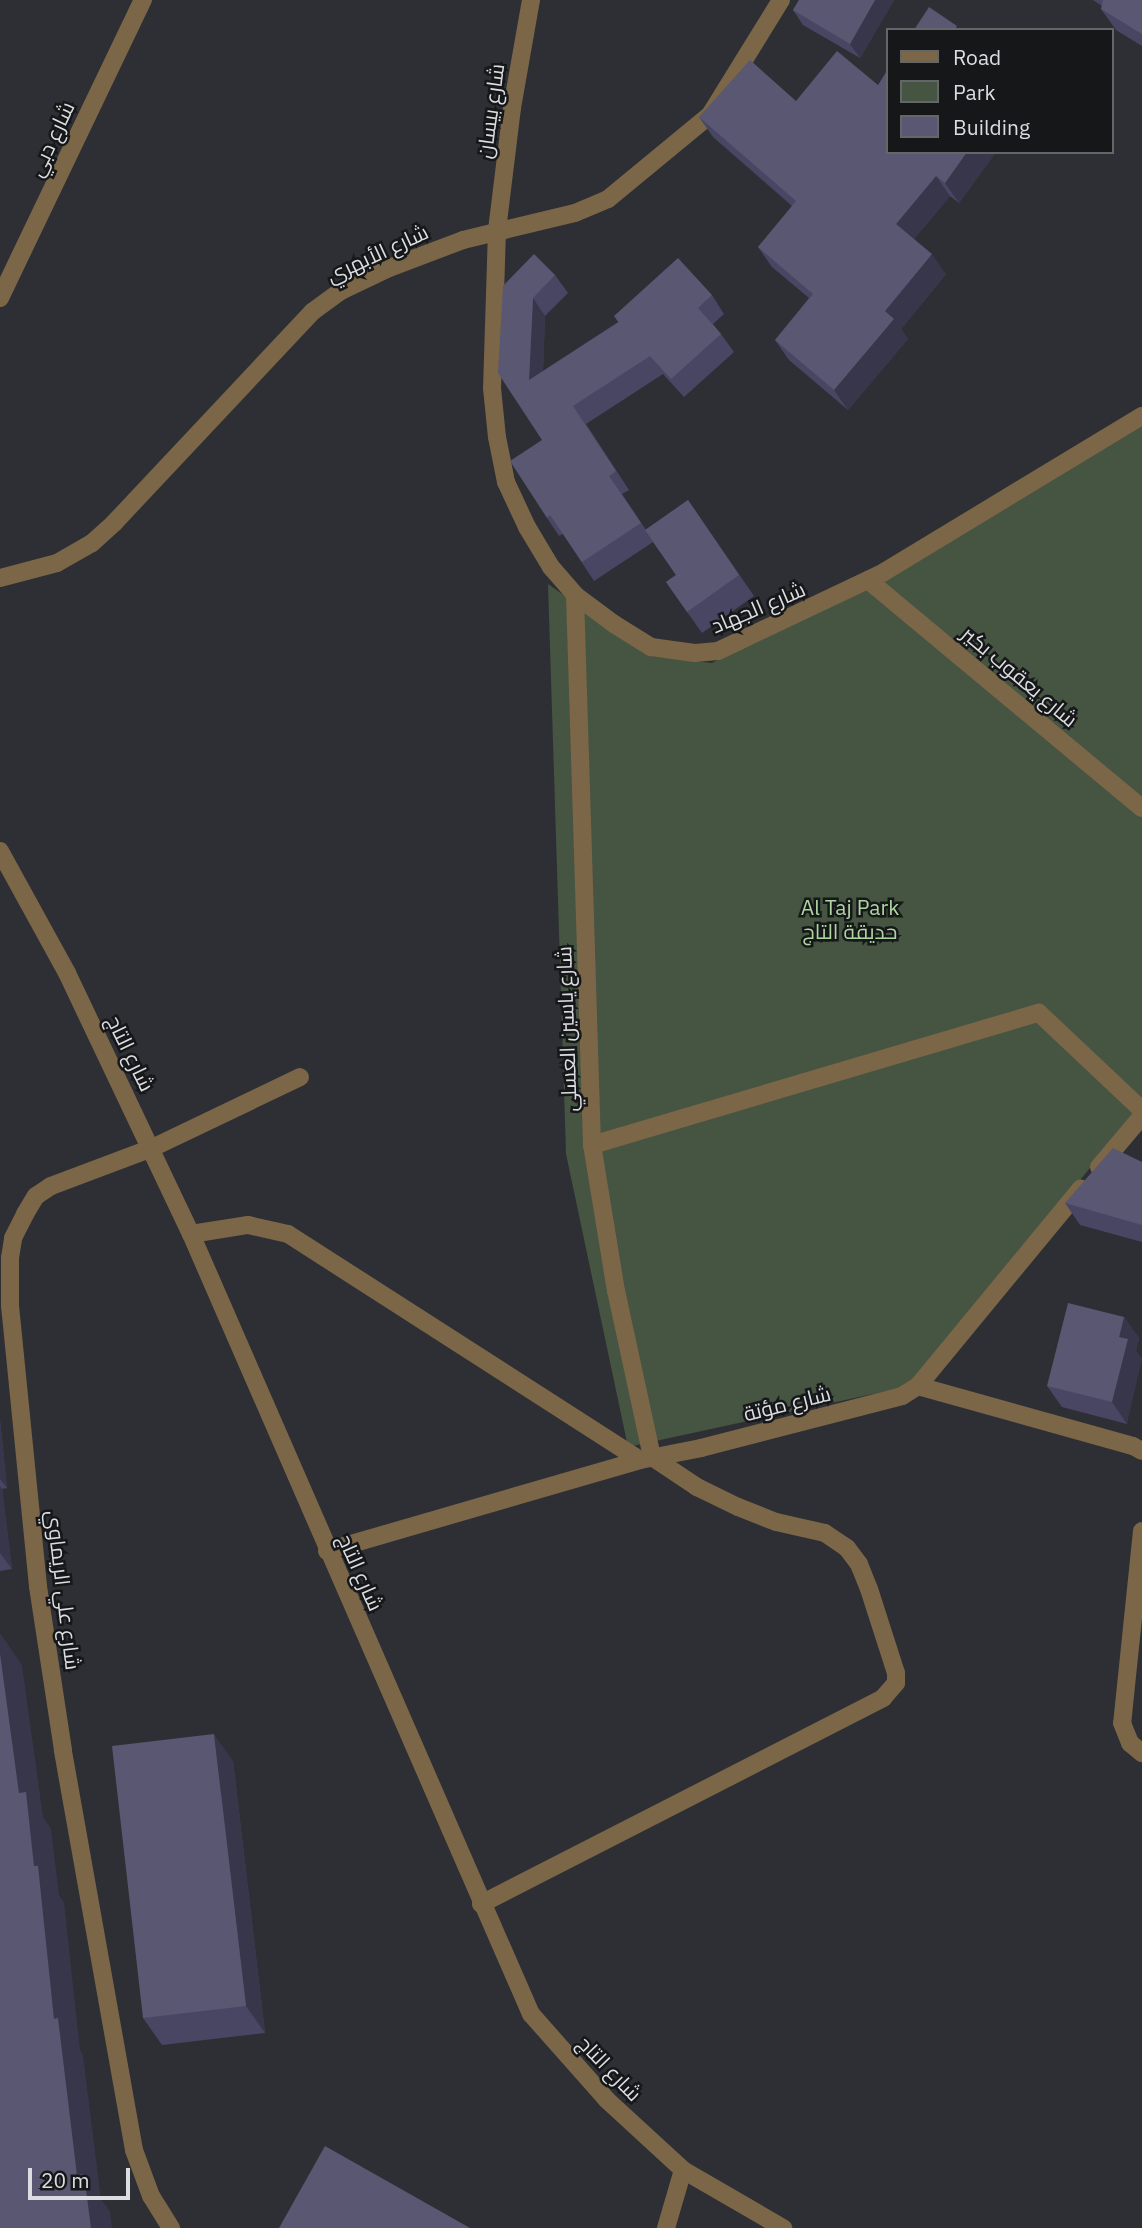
<!DOCTYPE html>
<html>
<head>
<meta charset="utf-8">
<style>
  body { margin:0 }
  #map { position:relative; width:1142px; height:2228px; overflow:hidden; background:#2d2f34; font-family:"IBM Plex Sans",Cairo,sans-serif }
  div>[style] { position:absolute }
  .green>* { inset:0; background:#465442 }
  .minor>* { height:18px; margin:-9px; padding:0 9px; transform-origin:9px; border-radius:9px; background:#7b6648 }
  .wall>* { inset:0; background:#494664 }
  .shaded-wall>* { inset:0; background:#37364b }
  .building>* { inset:0; background:#595772 }
  span { translate:-50% -50%; white-space:nowrap; text-align:center; line-height:1.15; -webkit-text-stroke:5px #161719; paint-order:stroke }
  .street-label { font-size:21px; color:#dcdde1 }
  .park-label { font-size:21px; color:#acd5a0 }
  .legend { position:absolute; left:886px; top:28px; width:228px; height:126px; box-sizing:border-box; background:#161719; border:2px solid #656669; margin:0; padding:9px 12px; list-style:none; font-size:21px; color:#dcdde1 }
  .legend li { display:flex; align-items:center; gap:14px; height:35px }
  .legend b { width:35px; border:2px solid #656669 }
  .scale { position:absolute; left:28px; top:2168px; width:102px; height:32px; box-sizing:border-box; border:4px solid #dcdde1; border-top:0; padding-left:9px; font-size:21px; line-height:24px; white-space:nowrap; color:#dcdde1; -webkit-text-stroke:5px #161719; paint-order:stroke }
</style>
</head>
<body>
<div id="map">
  <div class="green">
    <div style="clip-path:polygon(1142px 409px,1142px 1105px,910px 1386px,628px 1447px,566px 1154px,548px 584px,650px 656px,712px 663px,761px 637px)"></div>
  </div>
  <div class="minor">
    <div style="left:531px;top:0;width:110px;rotate:100deg"></div>
    <div style="left:512px;top:108px;width:123px;rotate:97deg"></div>
    <div style="left:497px;top:230px;width:158px;rotate:91.8deg"></div>
    <div style="left:492px;top:388px;width:49px;rotate:84.2deg"></div>
    <div style="left:497px;top:437px;width:46px;rotate:78.7deg"></div>
    <div style="left:506px;top:482px;width:50px;rotate:65deg"></div>
    <div style="left:527px;top:527px;width:47px;rotate:59deg"></div>
    <div style="left:551px;top:567px;width:37px;rotate:49deg"></div>
    <div style="left:575px;top:595px;width:49px;rotate:36.6deg"></div>
    <div style="left:614px;top:624px;width:44px;rotate:31.9deg"></div>
    <div style="left:651px;top:647px;width:44px;rotate:7.8deg"></div>
    <div style="left:695px;top:653px;width:23px;rotate:-5deg"></div>
    <div style="left:718px;top:651px;width:184px;rotate:-25.4deg"></div>
    <div style="left:884px;top:572px;width:301px;rotate:-31.2deg"></div>
    <div style="left:0;top:298px;width:331px;rotate:-64.4deg"></div>
    <div style="left:0;top:578px;width:59px;rotate:-14.7deg"></div>
    <div style="left:57px;top:563px;width:40px;rotate:-29.7deg"></div>
    <div style="left:92px;top:543px;width:30px;rotate:-42deg"></div>
    <div style="left:114px;top:523px;width:289px;rotate:-46.8deg"></div>
    <div style="left:312px;top:312px;width:36px;rotate:-36deg"></div>
    <div style="left:341px;top:291px;width:53px;rotate:-25.6deg"></div>
    <div style="left:389px;top:268px;width:79px;rotate:-20.7deg"></div>
    <div style="left:463px;top:240px;width:115px;rotate:-13.6deg"></div>
    <div style="left:575px;top:213px;width:36px;rotate:-23deg"></div>
    <div style="left:608px;top:199px;width:132px;rotate:-39.5deg"></div>
    <div style="left:710px;top:115px;width:135px;rotate:-58.3deg"></div>
    <div style="left:868px;top:580px;width:356px;rotate:39.8deg"></div>
    <div style="left:0;top:851px;width:139px;rotate:61.2deg"></div>
    <div style="left:67px;top:973px;width:289px;rotate:64.6deg"></div>
    <div style="left:191px;top:1234px;width:851px;rotate:66.45deg"></div>
    <div style="left:531px;top:2014px;width:115px;rotate:48.5deg"></div>
    <div style="left:607px;top:2100px;width:103px;rotate:42.6deg"></div>
    <div style="left:683px;top:2170px;width:116px;rotate:30.1deg"></div>
    <div style="left:592px;top:1145px;width:466px;rotate:-16.5deg"></div>
    <div style="left:1039px;top:1013px;width:141px;rotate:43.3deg"></div>
    <div style="left:1099px;top:1167px;width:67px;rotate:-49.9deg"></div>
    <div style="left:191px;top:1234px;width:58px;rotate:-9deg"></div>
    <div style="left:248px;top:1225px;width:41px;rotate:12.7deg"></div>
    <div style="left:288px;top:1234px;width:418px;rotate:32.7deg"></div>
    <div style="left:918px;top:1386px;width:223px;rotate:15.6deg"></div>
    <div style="left:1133px;top:1446px;width:10px;rotate:29deg"></div>
    <div style="left:1142px;top:1531px;width:193px;rotate:95.9deg"></div>
    <div style="left:1122px;top:1723px;width:22px;rotate:68deg"></div>
    <div style="left:1130px;top:1743px;width:16px;rotate:40deg"></div>
    <div style="left:327px;top:1551px;width:326px;rotate:-16.2deg"></div>
    <div style="left:640px;top:1460px;width:62px;rotate:-11.1deg"></div>
    <div style="left:701px;top:1448px;width:208px;rotate:-14.5deg"></div>
    <div style="left:902px;top:1396px;width:19px;rotate:-32deg"></div>
    <div style="left:918px;top:1386px;width:256px;rotate:-50.5deg"></div>
    <div style="left:481px;top:1904px;width:452px;rotate:-27.1deg"></div>
    <div style="left:883px;top:1698px;width:20px;rotate:-49deg"></div>
    <div style="left:896px;top:1683px;width:10px;rotate:-90deg"></div>
    <div style="left:896px;top:1673px;width:88px;rotate:-107.8deg"></div>
    <div style="left:869px;top:1589px;width:27px;rotate:-112deg"></div>
    <div style="left:859px;top:1564px;width:20px;rotate:-127deg"></div>
    <div style="left:847px;top:1548px;width:27px;rotate:-146deg"></div>
    <div style="left:825px;top:1533px;width:50px;rotate:-167.3deg"></div>
    <div style="left:776px;top:1522px;width:41px;rotate:-158.5deg"></div>
    <div style="left:738px;top:1507px;width:46px;rotate:-154deg"></div>
    <div style="left:697px;top:1487px;width:54px;rotate:-146.3deg"></div>
    <div style="left:652px;top:1457px;width:170px;rotate:-102.2deg"></div>
    <div style="left:616px;top:1291px;width:148px;rotate:-99.3deg"></div>
    <div style="left:592px;top:1145px;width:550px;rotate:-91.77deg"></div>
    <div style="left:171px;top:2228px;width:38px;rotate:-122deg"></div>
    <div style="left:151px;top:2196px;width:49px;rotate:-110.3deg"></div>
    <div style="left:134px;top:2150px;width:406px;rotate:-100.1deg"></div>
    <div style="left:63px;top:1750px;width:166px;rotate:-98.7deg"></div>
    <div style="left:38px;top:1586px;width:281px;rotate:-95.7deg"></div>
    <div style="left:10px;top:1306px;width:48px;rotate:-90deg"></div>
    <div style="left:10px;top:1258px;width:20px;rotate:-81deg"></div>
    <div style="left:13px;top:1238px;width:27px;rotate:-63deg"></div>
    <div style="left:25px;top:1214px;width:21px;rotate:-59deg"></div>
    <div style="left:36px;top:1196px;width:18px;rotate:-34deg"></div>
    <div style="left:51px;top:1186px;width:108px;rotate:-20.6deg"></div>
    <div style="left:152px;top:1148px;width:164px;rotate:-25.6deg"></div>
    <div style="left:666px;top:2228px;width:60px;rotate:-73.7deg"></div>
  </div>
  <div class="wall">
    <div style="clip-path:polygon(799px 0,894px 0,860px 58px,803px 25px,793px 10px)"></div>
    <div style="clip-path:polygon(1093px 0,1142px 0,1142px 46px,1116px 30px,1101px 9px,1102px 6px)"></div>
    <div style="clip-path:polygon(796px 101px,888px 152px,996px 152px,959px 203px,950px 196px,914px 239px,946px 274px,901px 329px,908px 339px,848px 410px,789px 360px,775px 340px,809px 298px,772px 267px,758px 247px,792px 206px,713px 137px,699px 117px)"></div>
    <div style="clip-path:polygon(555px 275px,568px 293px,545px 316px,543px 371px,618px 322px,614px 316px,712px 295px,724px 314px,713px 324px,721px 334px,734px 352px,684px 397px,663px 374px,586px 424px,629px 490px,622px 494px,646px 530px,688px 500px,754px 596px,702px 633px,666px 582px,676px 575px,653px 542px,594px 581px,563px 534px,559px 536px,547px 518px,542px 440px,503px 286px)"></div>
    <div style="clip-path:polygon(1142px 1162px,1142px 1242px,1080px 1225px,1065px 1203px)"></div>
    <div style="clip-path:polygon(1124px 1317px,1139px 1338px,1136px 1350px,1127px 1424px,1062px 1407px,1047px 1386px)"></div>
    <div style="clip-path:polygon(0 1420px,7px 1488px,2px 1489px,12px 1569px,0 1571px)"></div>
    <div style="clip-path:polygon(233px 1761px,265px 2033px,162px 2045px,143px 2018px)"></div>
  </div>
  <div class="shaded-wall">
    <div style="clip-path:polygon(875px 0,894px 0,860px 58px,850px 44px)"></div>
    <div style="clip-path:polygon(967px 152px,996px 152px,959px 203px,945px 183px)"></div>
    <div style="clip-path:polygon(936px 176px,950px 196px,910px 244px,896px 224px)"></div>
    <div style="clip-path:polygon(932px 254px,946px 274px,901px 329px,908px 339px,848px 410px,834px 390px,885px 311px)"></div>
    <div style="clip-path:polygon(533px 298px,545px 316px,542px 398px,529px 380px)"></div>
    <div style="clip-path:polygon(1124px 1317px,1139px 1338px,1136px 1350px,1142px 1359px,1127px 1424px,1112px 1402px,1119px 1337px)"></div>
    <div style="clip-path:polygon(0 1420px,7px 1488px,0 1479px)"></div>
    <div style="clip-path:polygon(0 1486px,2px 1489px,12px 1569px,0 1553px)"></div>
    <div style="clip-path:polygon(0 1633px,22px 1665px,43px 1817px,51px 1829px,59px 1895px,64px 1902px,80px 2050px,83px 2055px,101px 2199px,110px 2211px,112px 2228px,91px 2228px,77px 2175px,54px 2019px,34px 1866px,19px 1793px,0 1653px)"></div>
    <div style="clip-path:polygon(214px 1734px,233px 1761px,265px 2033px,246px 2006px)"></div>
  </div>
  <div class="building">
    <div style="clip-path:polygon(799px 0,875px 0,850px 44px,793px 10px)"></div>
    <div style="clip-path:polygon(1103px 0,1142px 0,1142px 34px,1101px 9px)"></div>
    <div style="clip-path:polygon(929px 7px,957px 26px,955px 30px,914px 30px)"></div>
    <div style="clip-path:polygon(837px 51px,878px 85px,888px 69px,888px 152px,967px 152px,945px 183px,936px 176px,896px 224px,932px 254px,885px 311px,894px 319px,834px 390px,775px 340px,813px 294px,758px 247px,796px 201px,699px 117px,750px 60px,796px 101px)"></div>
    <div style="clip-path:polygon(534px 254px,555px 275px,533px 298px,529px 380px,619px 322px,614px 316px,678px 258px,712px 295px,698px 308px,721px 334px,671px 379px,650px 356px,573px 406px,616px 471px,609px 476px,641px 523px,582px 562px,550px 515px,547px 518px,510px 461px,542px 440px,498px 373px,503px 286px)"></div>
    <div style="clip-path:polygon(688px 500px,739px 575px,687px 612px,666px 582px,676px 575px,645px 530px)"></div>
    <div style="clip-path:polygon(1113px 1148px,1142px 1162px,1142px 1225px,1065px 1203px)"></div>
    <div style="clip-path:polygon(1068px 1303px,1124px 1317px,1119px 1337px,1128px 1339px,1112px 1402px,1047px 1386px)"></div>
    <div style="clip-path:polygon(0 1653px,19px 1793px,26px 1792px,34px 1866px,38px 1866px,54px 2019px,58px 2018px,77px 2175px,84px 2174px,91px 2228px,0 2228px)"></div>
    <div style="clip-path:polygon(214px 1734px,246px 2006px,143px 2018px,112px 1746px)"></div>
    <div style="clip-path:polygon(325px 2146px,470px 2228px,279px 2228px)"></div>
  </div>
  <div class="street-label">
    <span style="left:490px;top:111px;rotate:-82deg">شارع بيسان</span>
    <span style="left:51px;top:139px;rotate:-65deg">شارع دبي</span>
    <span style="left:377px;top:253px;rotate:-25deg">شارع الأبهري</span>
    <span style="left:758px;top:607px;rotate:-23deg">شارع الجهاد</span>
    <span style="left:1020px;top:676px;rotate:40deg">شارع يعقوب بكير</span>
    <span style="left:566px;top:1029px;rotate:-92deg">شارع ياسين العسلي</span>
    <span style="left:131px;top:1053px;rotate:64deg">شارع التاج</span>
    <span style="left:787px;top:1403px;rotate:-14deg">شارع مؤتة</span>
    <span style="left:361px;top:1572px;rotate:66deg">شارع التاج</span>
    <span style="left:64px;top:1590px;rotate:83deg">شارع علي الريماوي</span>
    <span style="left:610px;top:2068px;rotate:46deg">شارع التاج</span>
  </div>
  <div class="park-label">
    <span style="left:850px;top:919px">Al Taj Park<br>حديقة التاج</span>
  </div>
  <ul class="legend">
  <li><b style="height:9px;background:#7b6648"></b>Road</li>
  <li><b style="height:19px;background:#465442"></b>Park</li>
  <li><b style="height:19px;background:#595772"></b>Building</li>
  </ul>
  <div class="scale">20 m</div>
</div>
</body>
</html>
